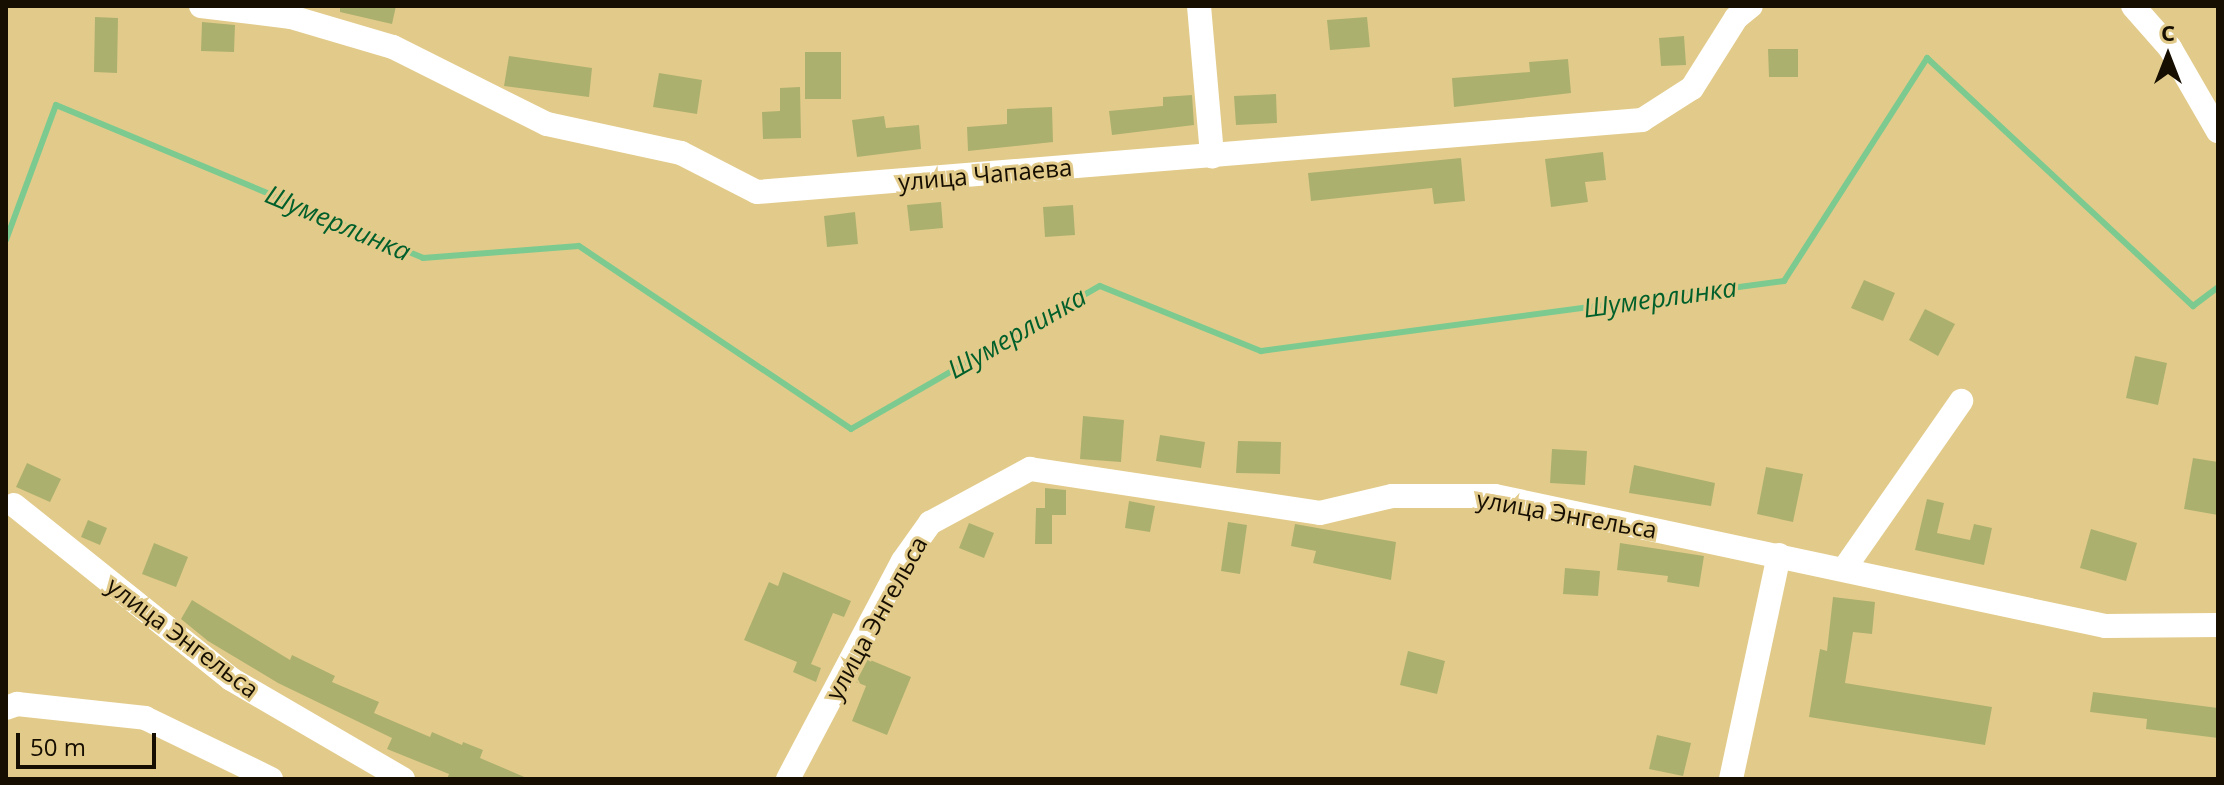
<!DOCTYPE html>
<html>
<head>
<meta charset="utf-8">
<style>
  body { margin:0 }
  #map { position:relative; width:2224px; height:785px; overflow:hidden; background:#e2cb8a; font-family:"Open Sans",sans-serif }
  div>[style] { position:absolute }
  .stream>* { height:6px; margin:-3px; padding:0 3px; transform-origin:3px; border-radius:3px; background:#7cca8f }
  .building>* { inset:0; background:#acb06e }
  .minor>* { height:24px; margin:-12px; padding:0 12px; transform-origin:12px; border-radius:12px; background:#fff }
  span { translate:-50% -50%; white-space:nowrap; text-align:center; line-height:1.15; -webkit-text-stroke:6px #e2cb8a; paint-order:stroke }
  .street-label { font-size:24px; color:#160e00 }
  .water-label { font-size:26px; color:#005f2b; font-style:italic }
  .frame { position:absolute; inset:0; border:8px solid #160e00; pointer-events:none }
  .north { position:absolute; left:2128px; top:16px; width:80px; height:80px; -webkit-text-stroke:6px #e2cb8a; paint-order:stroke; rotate:0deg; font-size:22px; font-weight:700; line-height:32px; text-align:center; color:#160e00 }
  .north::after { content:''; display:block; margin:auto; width:28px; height:36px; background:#160e00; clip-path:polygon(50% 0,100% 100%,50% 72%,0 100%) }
  .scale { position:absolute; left:16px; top:733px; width:140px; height:36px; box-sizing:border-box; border:4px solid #160e00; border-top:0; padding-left:10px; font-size:24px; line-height:28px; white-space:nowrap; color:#160e00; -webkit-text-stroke:6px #e2cb8a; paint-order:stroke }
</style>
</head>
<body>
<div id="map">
  <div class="stream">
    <div style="left:6px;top:240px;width:144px;rotate:-69.7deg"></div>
    <div style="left:56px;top:105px;width:398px;rotate:22.6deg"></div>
    <div style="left:423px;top:258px;width:156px;rotate:-4.4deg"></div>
    <div style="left:579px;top:246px;width:328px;rotate:33.9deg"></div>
    <div style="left:851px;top:429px;width:287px;rotate:-29.9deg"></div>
    <div style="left:1100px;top:286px;width:174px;rotate:22deg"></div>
    <div style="left:1261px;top:351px;width:528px;rotate:-7.62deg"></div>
    <div style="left:1784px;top:281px;width:265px;rotate:-57.3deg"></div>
    <div style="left:1927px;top:58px;width:364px;rotate:43deg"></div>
    <div style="left:2193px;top:306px;width:31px;rotate:-37deg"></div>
  </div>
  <div class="building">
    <div style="clip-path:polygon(340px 6px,396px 6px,392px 24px,340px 12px)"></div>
    <div style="clip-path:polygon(95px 17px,118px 18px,117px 73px,94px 72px)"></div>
    <div style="clip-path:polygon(1367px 17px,1370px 47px,1330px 50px,1327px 20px)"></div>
    <div style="clip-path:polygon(202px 22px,235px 25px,234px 52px,201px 51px)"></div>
    <div style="clip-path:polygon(1684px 36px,1686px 65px,1661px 66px,1659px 38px)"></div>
    <div style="clip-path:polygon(1768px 49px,1798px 49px,1798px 77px,1769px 77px)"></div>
    <div style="clip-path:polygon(805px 52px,841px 52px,841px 99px,805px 99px)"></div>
    <div style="clip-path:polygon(509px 56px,592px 68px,589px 97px,504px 86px)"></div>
    <div style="clip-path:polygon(1568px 59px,1571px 93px,1454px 107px,1452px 78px,1530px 72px,1529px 62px)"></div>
    <div style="clip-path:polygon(659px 73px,702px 80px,697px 114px,653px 107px)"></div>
    <div style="clip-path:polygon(800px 87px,801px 138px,763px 139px,762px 112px,780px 111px,780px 88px)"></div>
    <div style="clip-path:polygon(1276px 94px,1277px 123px,1236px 125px,1234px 96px)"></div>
    <div style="clip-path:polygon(1192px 95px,1194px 125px,1112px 135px,1109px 111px,1163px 106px,1163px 97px)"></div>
    <div style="clip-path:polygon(1052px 107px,1053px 142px,968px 151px,967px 127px,1007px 124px,1007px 109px)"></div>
    <div style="clip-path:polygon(884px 116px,886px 128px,919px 125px,921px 149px,857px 157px,852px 120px)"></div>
    <div style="clip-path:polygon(1603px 152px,1606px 180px,1585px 182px,1588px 202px,1551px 207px,1545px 159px)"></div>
    <div style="clip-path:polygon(1461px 158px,1465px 201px,1434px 204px,1432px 188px,1311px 201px,1308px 173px)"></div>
    <div style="clip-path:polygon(941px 202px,943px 228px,910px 231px,907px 205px)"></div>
    <div style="clip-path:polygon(1073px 205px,1075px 235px,1045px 237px,1043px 207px)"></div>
    <div style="clip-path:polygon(855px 212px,858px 244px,827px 247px,824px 216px)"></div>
    <div style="clip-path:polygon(1864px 280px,1895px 293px,1883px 321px,1851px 308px)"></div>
    <div style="clip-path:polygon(1925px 309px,1955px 324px,1938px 356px,1909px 340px)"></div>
    <div style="clip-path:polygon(2135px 356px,2167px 363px,2158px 405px,2126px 398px)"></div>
    <div style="clip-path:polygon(1083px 416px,1124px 420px,1121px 462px,1080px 459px)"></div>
    <div style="clip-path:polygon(1160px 435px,1205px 442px,1201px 468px,1156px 461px)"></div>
    <div style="clip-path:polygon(1238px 441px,1281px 442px,1280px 474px,1236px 473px)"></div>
    <div style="clip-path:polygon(1552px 449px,1587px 451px,1585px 485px,1550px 483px)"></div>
    <div style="clip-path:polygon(2193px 458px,2218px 462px,2218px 515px,2184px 509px)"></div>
    <div style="clip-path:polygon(27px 463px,61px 479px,50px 502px,16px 487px)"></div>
    <div style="clip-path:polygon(1634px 465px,1715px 483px,1711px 506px,1629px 493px)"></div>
    <div style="clip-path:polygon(1766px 467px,1803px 474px,1793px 522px,1757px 514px)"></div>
    <div style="clip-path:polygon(1045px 488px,1066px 490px,1066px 515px,1052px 515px,1052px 544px,1035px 544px,1036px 508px,1045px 508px)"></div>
    <div style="clip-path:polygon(1927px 499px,1944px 503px,1937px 533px,1970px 540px,1974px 524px,1992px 528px,1984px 565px,1915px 550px)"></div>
    <div style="clip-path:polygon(1129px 501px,1155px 506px,1150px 532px,1125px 528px)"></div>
    <div style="clip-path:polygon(88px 520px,107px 528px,100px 545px,81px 537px)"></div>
    <div style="clip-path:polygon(1228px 522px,1247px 525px,1240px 574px,1221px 571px)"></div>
    <div style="clip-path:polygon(969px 523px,994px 533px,984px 558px,959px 548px)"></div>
    <div style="clip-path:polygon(1295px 524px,1396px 542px,1391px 580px,1313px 563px,1316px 551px,1291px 546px)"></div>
    <div style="clip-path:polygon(2091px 529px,2137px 543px,2126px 581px,2080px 568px)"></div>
    <div style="clip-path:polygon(154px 543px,188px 557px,176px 587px,142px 574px)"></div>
    <div style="clip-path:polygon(1620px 543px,1704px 556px,1699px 587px,1667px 582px,1668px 576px,1617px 570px)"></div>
    <div style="clip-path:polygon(1565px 568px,1600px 571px,1598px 596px,1563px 594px)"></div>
    <div style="clip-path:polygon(783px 572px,851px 601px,844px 617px,833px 613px,811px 664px,821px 668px,816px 682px,793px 672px,797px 662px,744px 640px,769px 582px,778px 586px)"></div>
    <div style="clip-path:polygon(1833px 597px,1875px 602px,1872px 634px,1853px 632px,1845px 683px,1992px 707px,1985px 745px,1809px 717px,1820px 649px,1827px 651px)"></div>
    <div style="clip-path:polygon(192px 600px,290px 660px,292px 655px,335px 676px,332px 682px,379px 702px,374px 713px,430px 737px,432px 732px,462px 745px,463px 742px,483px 750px,480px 758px,529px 779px,447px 779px,449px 774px,387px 749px,392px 738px,278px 683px,208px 641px,181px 619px)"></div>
    <div style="clip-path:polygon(1408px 651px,1445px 661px,1437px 694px,1400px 685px)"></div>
    <div style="clip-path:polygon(868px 659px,911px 677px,887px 735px,852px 721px,866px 686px,856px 682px)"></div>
    <div style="clip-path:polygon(2093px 692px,2218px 708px,2218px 738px,2146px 729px,2147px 719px,2090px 712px)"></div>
    <div style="clip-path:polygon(1657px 735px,1691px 743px,1683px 776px,1649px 769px)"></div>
  </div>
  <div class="minor">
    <div style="left:201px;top:6px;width:91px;rotate:7deg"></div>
    <div style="left:291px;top:17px;width:106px;rotate:16.4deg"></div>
    <div style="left:393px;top:47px;width:172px;rotate:26.6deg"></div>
    <div style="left:547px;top:124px;width:137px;rotate:12.2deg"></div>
    <div style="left:681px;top:153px;width:85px;rotate:27.2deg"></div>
    <div style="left:757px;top:192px;width:888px;rotate:-4.65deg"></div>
    <div style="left:1642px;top:120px;width:59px;rotate:-32.6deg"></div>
    <div style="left:1692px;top:88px;width:83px;rotate:-57.8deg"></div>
    <div style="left:1736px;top:18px;width:19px;rotate:-39deg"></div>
    <div style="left:1199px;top:6px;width:151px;rotate:85deg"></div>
    <div style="left:2133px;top:6px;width:56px;rotate:48.6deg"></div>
    <div style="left:2170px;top:48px;width:96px;rotate:60deg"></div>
    <div style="left:14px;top:505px;width:278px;rotate:38.7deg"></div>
    <div style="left:231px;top:679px;width:199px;rotate:30.2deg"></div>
    <div style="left:1844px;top:569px;width:205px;rotate:-55.1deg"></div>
    <div style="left:6px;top:708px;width:12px;rotate:-20deg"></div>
    <div style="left:17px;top:704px;width:129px;rotate:6.2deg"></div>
    <div style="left:145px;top:718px;width:140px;rotate:25.8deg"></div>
    <div style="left:788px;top:779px;width:246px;rotate:-62.2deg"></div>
    <div style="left:903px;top:561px;width:47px;rotate:-54.6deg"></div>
    <div style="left:930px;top:523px;width:114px;rotate:-28.4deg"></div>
    <div style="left:1030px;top:469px;width:293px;rotate:8.6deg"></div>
    <div style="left:1320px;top:513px;width:74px;rotate:-13.3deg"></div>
    <div style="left:1392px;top:496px;width:103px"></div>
    <div style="left:1495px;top:496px;width:624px;rotate:12.03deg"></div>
    <div style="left:2105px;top:626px;width:113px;rotate:-0.5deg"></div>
    <div style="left:1731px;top:779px;width:229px;rotate:-77.9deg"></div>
  </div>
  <div class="street-label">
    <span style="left:985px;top:174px;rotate:-5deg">улица Чапаева</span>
    <span style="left:1567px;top:514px;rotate:10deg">улица Энгельса</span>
    <span style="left:876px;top:618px;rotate:-61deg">улица Энгельса</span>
    <span style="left:183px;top:637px;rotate:37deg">улица Энгельса</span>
  </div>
  <div class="water-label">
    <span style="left:338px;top:223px;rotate:23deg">Шумерлинка</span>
    <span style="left:1660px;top:298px;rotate:-8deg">Шумерлинка</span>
    <span style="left:1017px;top:333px;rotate:-30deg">Шумерлинка</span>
  </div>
  <div class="frame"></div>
  <div class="north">С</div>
  <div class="scale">50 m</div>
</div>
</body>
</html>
